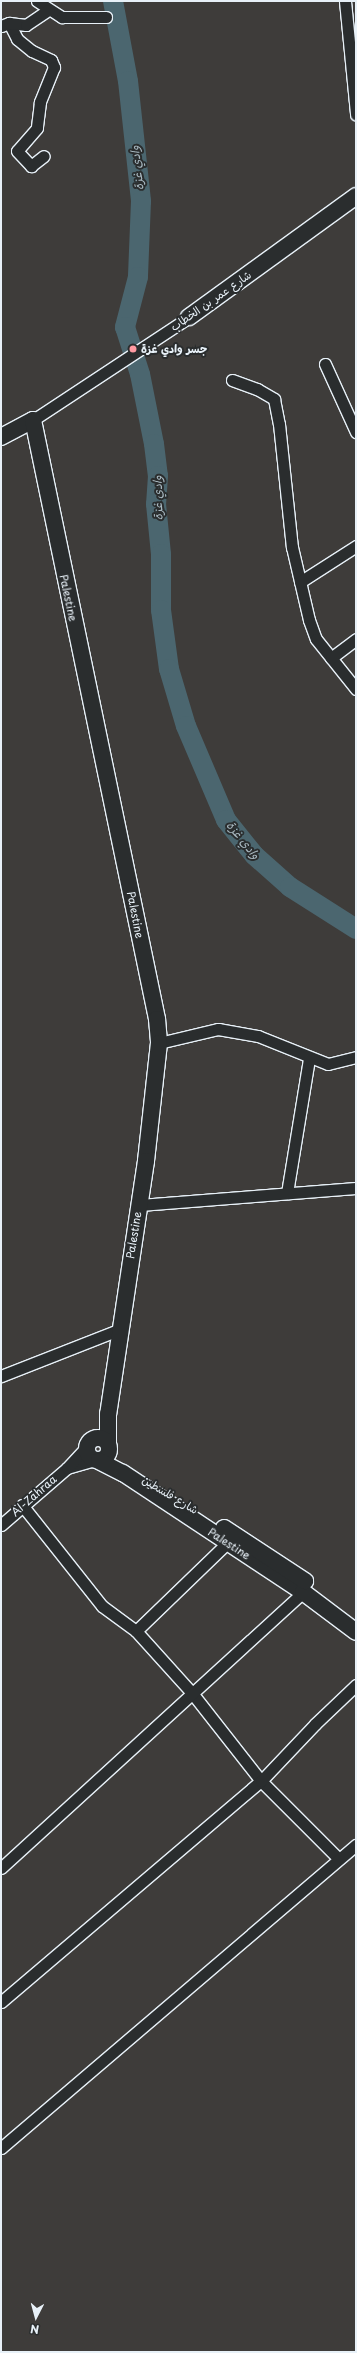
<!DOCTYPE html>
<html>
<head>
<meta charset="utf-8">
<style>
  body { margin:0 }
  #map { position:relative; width:357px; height:2353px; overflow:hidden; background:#3e3c3a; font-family:"Playpen Sans","Playpen Sans Arabic",sans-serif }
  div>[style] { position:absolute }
  .river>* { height:20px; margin:-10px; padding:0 10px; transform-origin:10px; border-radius:10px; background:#4b666f }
  .roads { filter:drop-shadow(1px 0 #e8f1f8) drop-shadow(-1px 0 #e8f1f8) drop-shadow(0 1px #e8f1f8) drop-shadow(0 -1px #e8f1f8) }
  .street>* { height:11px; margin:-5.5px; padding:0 5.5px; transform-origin:5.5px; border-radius:5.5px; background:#2a2d2e }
  .secondary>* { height:16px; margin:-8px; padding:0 8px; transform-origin:8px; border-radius:8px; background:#2a2d2e }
  .secondary>.ring { margin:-8px; padding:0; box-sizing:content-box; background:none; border:16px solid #2a2d2e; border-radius:50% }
  .dots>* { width:11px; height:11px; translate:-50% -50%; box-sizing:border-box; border:2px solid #2a2d2e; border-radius:50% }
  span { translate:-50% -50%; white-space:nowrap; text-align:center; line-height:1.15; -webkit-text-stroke:4px #2a2d2e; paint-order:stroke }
  .street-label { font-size:11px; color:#e8f1f8 }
  .poi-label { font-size:11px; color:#e8f1f8; font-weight:700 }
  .left { translate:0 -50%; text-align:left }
  .water-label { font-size:12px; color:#a9b9c1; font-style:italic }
  .frame { position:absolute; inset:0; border:2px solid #e8f1f8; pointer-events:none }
  .north { position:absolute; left:16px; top:2297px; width:40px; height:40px; -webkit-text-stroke:3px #2a2d2e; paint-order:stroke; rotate:186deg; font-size:11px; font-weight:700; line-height:16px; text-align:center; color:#e8f1f8 }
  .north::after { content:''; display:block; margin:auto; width:14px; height:18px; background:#e8f1f8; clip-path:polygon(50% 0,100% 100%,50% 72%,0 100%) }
</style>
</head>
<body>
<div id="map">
  <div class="river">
    <div style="left:113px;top:1px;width:81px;rotate:79.4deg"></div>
    <div style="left:128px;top:81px;width:121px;rotate:83.8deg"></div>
    <div style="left:141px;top:201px;width:76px;rotate:92.3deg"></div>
    <div style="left:138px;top:277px;width:52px;rotate:104.6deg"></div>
    <div style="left:125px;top:327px;width:49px;rotate:72.3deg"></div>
    <div style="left:140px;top:374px;width:71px;rotate:78.7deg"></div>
    <div style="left:154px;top:444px;width:32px;rotate:83deg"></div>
    <div style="left:158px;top:476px;width:28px;rotate:94deg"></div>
    <div style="left:156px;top:504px;width:50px;rotate:84.3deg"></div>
    <div style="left:161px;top:554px;width:56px;rotate:90deg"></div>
    <div style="left:161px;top:610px;width:60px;rotate:82.3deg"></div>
    <div style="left:169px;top:669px;width:59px;rotate:73.4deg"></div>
    <div style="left:186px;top:726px;width:102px;rotate:66.9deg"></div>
    <div style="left:226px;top:820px;width:45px;rotate:51.3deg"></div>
    <div style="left:254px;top:855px;width:48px;rotate:41.6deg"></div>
    <div style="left:290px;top:887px;width:78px;rotate:32.5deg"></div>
  </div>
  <div class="roads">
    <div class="street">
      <div style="left:37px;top:1px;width:30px;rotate:33deg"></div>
      <div style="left:62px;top:17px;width:44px"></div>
      <div style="left:345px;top:1px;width:114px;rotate:84.4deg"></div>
      <div style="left:9px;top:23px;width:18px;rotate:63deg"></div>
      <div style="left:17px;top:39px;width:19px;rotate:39deg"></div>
      <div style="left:32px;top:51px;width:21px;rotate:25deg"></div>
      <div style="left:51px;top:60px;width:8px;rotate:67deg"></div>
      <div style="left:54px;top:67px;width:38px;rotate:112deg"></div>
      <div style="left:40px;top:102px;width:26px;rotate:97deg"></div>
      <div style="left:37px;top:128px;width:30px;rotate:131deg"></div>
      <div style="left:17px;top:151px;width:21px;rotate:47deg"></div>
      <div style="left:31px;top:166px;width:16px;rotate:-38deg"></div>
      <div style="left:1px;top:26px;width:9px;rotate:-21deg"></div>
      <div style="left:9px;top:23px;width:17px;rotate:7deg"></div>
      <div style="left:26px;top:25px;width:27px;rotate:-34deg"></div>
      <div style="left:325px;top:364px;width:75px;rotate:65.5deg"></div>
      <div style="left:232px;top:380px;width:27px;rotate:20deg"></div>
      <div style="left:257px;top:389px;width:20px;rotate:30deg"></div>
      <div style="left:274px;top:399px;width:25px;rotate:79deg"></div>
      <div style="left:279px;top:424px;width:124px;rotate:84deg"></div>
      <div style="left:292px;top:547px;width:75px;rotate:76.9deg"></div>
      <div style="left:309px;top:620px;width:20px;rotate:70deg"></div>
      <div style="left:316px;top:639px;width:64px;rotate:51.3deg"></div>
      <div style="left:33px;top:420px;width:187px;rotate:-33.4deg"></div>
      <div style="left:300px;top:582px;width:67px;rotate:-32.7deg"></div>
      <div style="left:331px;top:658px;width:31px;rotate:-37deg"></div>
      <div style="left:159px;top:1043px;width:61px;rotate:-13.3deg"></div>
      <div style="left:218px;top:1029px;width:41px;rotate:9.9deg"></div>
      <div style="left:258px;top:1036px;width:75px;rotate:21.8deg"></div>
      <div style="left:328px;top:1064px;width:29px;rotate:-14deg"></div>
      <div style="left:287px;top:1193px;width:136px;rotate:-80.7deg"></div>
      <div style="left:139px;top:1205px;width:218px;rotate:-4.5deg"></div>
      <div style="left:1px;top:1376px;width:129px;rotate:-21.4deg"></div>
      <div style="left:67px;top:1468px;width:29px;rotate:-16deg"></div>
      <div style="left:22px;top:1505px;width:129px;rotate:51.6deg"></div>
      <div style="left:102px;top:1606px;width:42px;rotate:36.3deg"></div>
      <div style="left:136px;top:1631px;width:84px;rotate:47.9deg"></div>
      <div style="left:192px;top:1693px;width:112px;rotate:51.9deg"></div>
      <div style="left:261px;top:1781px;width:110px;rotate:45deg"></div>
      <div style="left:1px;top:1525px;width:87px;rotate:-40.8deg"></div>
      <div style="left:67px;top:1468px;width:33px;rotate:-47deg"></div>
      <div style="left:136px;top:1631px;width:127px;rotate:-44deg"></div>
      <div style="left:1px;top:1868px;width:409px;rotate:-42.4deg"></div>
      <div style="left:1px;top:2002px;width:341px;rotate:-40.4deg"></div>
      <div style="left:261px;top:1781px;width:79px;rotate:-46.5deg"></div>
      <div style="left:315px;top:1724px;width:57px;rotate:-43.6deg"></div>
      <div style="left:1px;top:2148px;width:467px;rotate:-40.5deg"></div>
    </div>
    <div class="secondary">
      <div style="left:189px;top:317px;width:206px;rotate:-35.9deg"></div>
      <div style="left:1px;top:437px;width:36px;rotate:-28deg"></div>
      <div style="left:33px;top:420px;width:612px;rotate:78.3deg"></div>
      <div style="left:157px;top:1019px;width:24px;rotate:85deg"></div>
      <div style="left:159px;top:1043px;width:119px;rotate:96.3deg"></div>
      <div style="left:146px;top:1161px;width:256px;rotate:98.5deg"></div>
      <div style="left:108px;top:1414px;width:29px;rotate:90deg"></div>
      <div class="ring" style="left:87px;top:1438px;width:6px;height:6px"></div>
      <div style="left:99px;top:1461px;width:27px;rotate:27deg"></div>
      <div style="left:123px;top:1473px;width:216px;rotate:33.5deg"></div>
      <div style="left:303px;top:1592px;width:66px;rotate:37deg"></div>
      <div style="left:224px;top:1528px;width:97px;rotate:33.2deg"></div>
    </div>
  </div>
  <div class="dots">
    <div style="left:133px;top:349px;background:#ff9aa2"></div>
  </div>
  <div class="street-label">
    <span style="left:211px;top:301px;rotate:-35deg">شارع عمر بن الخطاب</span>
    <span style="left:68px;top:598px;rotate:78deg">Palestine</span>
    <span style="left:135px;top:915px;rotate:79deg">Palestine</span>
    <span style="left:134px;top:1235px;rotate:-81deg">Palestine</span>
    <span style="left:170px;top:1495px;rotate:31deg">شارع فلسطين</span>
    <span style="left:34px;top:1496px;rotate:-41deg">Al-Zahraa</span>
    <span style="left:229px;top:1544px;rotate:33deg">Palestine</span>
  </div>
  <div class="poi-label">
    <span class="left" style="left:141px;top:349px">جسر وادي غزة</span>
  </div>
  <div class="water-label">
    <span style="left:137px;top:168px;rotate:-96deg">وادي غزة</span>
    <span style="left:158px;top:498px;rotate:-91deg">وادي غزة</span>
    <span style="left:243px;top:840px;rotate:51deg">وادي غزة</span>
  </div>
  <div class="frame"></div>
  <div class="north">N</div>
</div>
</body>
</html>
